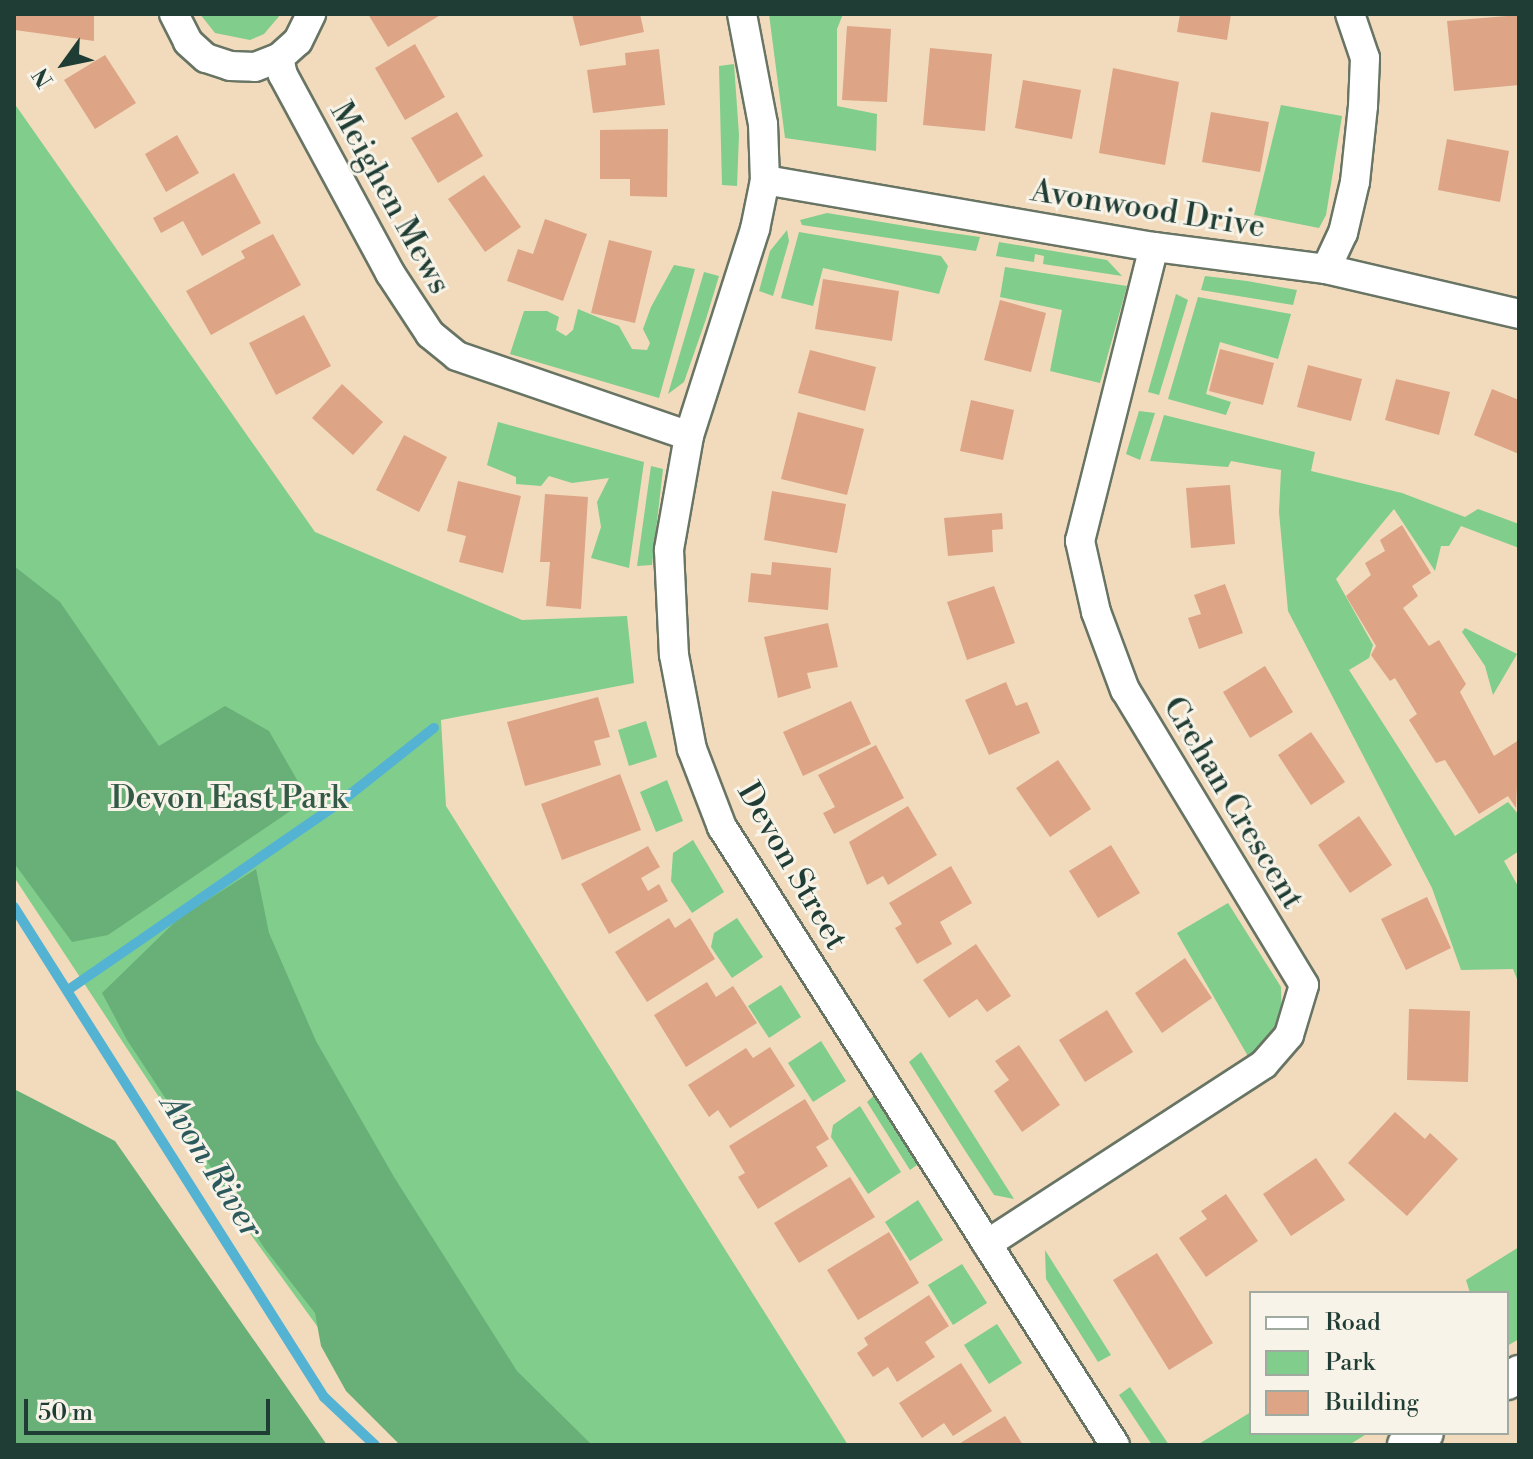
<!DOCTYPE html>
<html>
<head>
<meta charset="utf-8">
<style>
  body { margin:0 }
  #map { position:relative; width:1533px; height:1459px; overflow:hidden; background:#f1dbbc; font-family:"Libre Bodoni",serif }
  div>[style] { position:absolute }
  .green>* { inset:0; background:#80cd8c }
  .forest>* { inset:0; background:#68b078 }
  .stream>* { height:10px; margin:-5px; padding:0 5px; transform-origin:5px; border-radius:5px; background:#54b3d3 }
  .building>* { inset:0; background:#dda486 }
  .roads { filter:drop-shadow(2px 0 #687464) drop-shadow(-2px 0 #687464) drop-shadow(0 2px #687464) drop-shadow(0 -2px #687464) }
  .minor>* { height:28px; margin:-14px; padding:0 14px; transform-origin:14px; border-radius:14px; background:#fff }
  .tertiary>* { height:36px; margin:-18px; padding:0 18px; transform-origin:18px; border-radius:18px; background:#fff }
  span { translate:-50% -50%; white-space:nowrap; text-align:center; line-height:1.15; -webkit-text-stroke:6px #f7f3e8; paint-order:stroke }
  .street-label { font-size:32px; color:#1f3d34 }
  .park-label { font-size:32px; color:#325a46 }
  .water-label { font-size:34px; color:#2c5a5c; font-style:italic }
  .frame { position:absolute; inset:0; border:16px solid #1f3d34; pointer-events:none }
  .legend { position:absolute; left:1249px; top:1291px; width:260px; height:144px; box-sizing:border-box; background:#f7f3e8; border:2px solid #a1aaa0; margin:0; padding:10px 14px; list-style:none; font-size:24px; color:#1f3d34 }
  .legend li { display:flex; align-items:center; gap:16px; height:40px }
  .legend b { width:40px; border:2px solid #a1aaa0 }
  .north { position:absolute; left:24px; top:24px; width:80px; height:80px; -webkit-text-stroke:6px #f7f3e8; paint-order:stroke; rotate:237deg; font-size:22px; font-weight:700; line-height:32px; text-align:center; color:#1f3d34 }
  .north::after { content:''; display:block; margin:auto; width:28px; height:36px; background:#1f3d34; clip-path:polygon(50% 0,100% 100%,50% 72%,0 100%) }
  .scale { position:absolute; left:24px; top:1399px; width:246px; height:36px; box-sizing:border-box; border:4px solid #1f3d34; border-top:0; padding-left:10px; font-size:24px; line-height:28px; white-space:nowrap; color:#1f3d34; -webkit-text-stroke:6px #f7f3e8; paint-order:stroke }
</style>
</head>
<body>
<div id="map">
  <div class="green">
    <div style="clip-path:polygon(200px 14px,281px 14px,264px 34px,250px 40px,215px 33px)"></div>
    <div style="clip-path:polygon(769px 14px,843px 14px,837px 29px,837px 106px,877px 114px,876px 151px,785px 138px)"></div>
    <div style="clip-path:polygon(734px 64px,739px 135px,737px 186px,722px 185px,719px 66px)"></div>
    <div style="clip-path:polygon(14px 103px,315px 532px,522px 620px,627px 616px,634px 683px,441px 720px,446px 806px,848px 1445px,403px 1445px,236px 1214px,14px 877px)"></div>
    <div style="clip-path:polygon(1281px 105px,1342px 116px,1326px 215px,1319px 228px,1254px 215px)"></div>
    <div style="clip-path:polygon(827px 213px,930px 230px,980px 237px,976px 251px,802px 225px,800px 220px)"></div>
    <div style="clip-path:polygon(787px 230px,789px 241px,773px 296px,759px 291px,770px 251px)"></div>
    <div style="clip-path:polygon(799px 232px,941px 256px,948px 266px,939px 294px,823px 268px,813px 306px,781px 298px)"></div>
    <div style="clip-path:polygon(999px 242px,1107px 260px,1122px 276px,1043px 264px,1044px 256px,1035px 254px,1034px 262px,996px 256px)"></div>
    <div style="clip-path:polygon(674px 265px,695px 269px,659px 398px,510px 354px,524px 311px,547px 311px,559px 317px,556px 330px,566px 336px,573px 330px,578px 309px,619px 326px,632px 349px,647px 350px,650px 343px,643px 329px,651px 307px)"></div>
    <div style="clip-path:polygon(1005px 267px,1127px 286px,1100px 383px,1050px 371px,1062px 310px,1000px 297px)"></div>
    <div style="clip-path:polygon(704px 272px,719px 276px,706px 319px,684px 382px,668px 394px)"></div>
    <div style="clip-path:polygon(1205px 276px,1247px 281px,1297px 290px,1293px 305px,1201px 290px)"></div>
    <div style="clip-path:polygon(1176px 294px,1188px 300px,1159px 395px,1148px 392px)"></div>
    <div style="clip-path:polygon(1198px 297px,1291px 314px,1278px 359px,1220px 342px,1206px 394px,1231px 402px,1226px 415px,1168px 399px)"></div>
    <div style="clip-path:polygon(1139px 411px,1155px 413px,1140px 460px,1126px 454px)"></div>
    <div style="clip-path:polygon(1164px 415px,1315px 452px,1311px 471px,1402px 493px,1465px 517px,1478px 509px,1519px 524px,1519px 548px,1461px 526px,1449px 546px,1441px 546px,1435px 571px,1394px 509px,1336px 579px,1373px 645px,1369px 658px,1349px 670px,1455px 836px,1508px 802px,1519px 815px,1519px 851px,1504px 861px,1519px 888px,1519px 984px,1513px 969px,1461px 970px,1432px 888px,1288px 611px,1279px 512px,1281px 470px,1231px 461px,1228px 467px,1150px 461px)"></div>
    <div style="clip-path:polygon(498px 422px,644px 462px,629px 568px,591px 558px,601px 527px,597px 502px,609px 478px,572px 483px,549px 476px,541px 486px,516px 484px,516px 477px,487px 465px)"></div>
    <div style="clip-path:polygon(651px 466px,663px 469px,652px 565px,637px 566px)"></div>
    <div style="clip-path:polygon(1465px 628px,1517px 654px,1493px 695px,1485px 666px,1462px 632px)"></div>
    <div style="clip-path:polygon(646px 721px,657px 757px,629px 766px,618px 730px)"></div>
    <div style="clip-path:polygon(667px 780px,683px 821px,656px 832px,640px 792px)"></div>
    <div style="clip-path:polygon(693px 840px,724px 892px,692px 913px,671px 881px,673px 853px)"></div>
    <div style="clip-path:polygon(1228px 903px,1281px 987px,1282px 1025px,1267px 1045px,1249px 1058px,1177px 933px)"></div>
    <div style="clip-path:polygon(737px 918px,763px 957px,732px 978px,711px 947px,714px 933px)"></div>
    <div style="clip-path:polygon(781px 985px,801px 1017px,769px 1038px,748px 1006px)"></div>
    <div style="clip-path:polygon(821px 1041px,846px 1081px,813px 1102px,788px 1063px)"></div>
    <div style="clip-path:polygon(921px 1052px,1014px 1199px,994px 1195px,964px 1149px,909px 1062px)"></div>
    <div style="clip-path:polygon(878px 1092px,921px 1162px,910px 1170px,867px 1102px)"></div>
    <div style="clip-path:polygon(860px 1106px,901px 1172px,868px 1194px,831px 1137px,833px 1125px)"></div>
    <div style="clip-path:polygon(918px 1200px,943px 1240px,910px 1261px,885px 1222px)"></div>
    <div style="clip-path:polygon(1519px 1247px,1519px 1339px,1507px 1346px,1507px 1293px,1470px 1293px,1466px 1280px)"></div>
    <div style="clip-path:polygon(1045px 1250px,1111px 1355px,1098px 1362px,1046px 1279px)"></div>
    <div style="clip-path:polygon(962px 1264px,987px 1303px,953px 1325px,928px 1285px)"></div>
    <div style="clip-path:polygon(997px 1324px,1022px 1363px,989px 1384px,964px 1345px)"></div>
    <div style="clip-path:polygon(1130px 1387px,1169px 1445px,1152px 1445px,1119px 1395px)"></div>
    <div style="clip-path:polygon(1251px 1412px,1251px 1433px,1368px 1433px,1349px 1445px,1197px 1445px)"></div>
  </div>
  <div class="forest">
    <div style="clip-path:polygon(14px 566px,60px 602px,159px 746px,225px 706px,269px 731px,308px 799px,108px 935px,72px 942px,14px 863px)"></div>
    <div style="clip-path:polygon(256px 869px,269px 933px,316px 1041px,394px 1177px,517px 1371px,592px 1445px,400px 1445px,346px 1391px,321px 1346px,315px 1313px,265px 1249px,127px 1040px,102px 993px,179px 918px)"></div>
    <div style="clip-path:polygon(14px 1089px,115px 1141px,327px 1445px,14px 1445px)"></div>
  </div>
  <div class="stream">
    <div style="left:14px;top:907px;width:580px;rotate:57.68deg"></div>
    <div style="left:324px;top:1397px;width:70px;rotate:43.3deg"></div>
    <div style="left:68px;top:990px;width:334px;rotate:-34.6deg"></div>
    <div style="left:343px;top:800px;width:116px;rotate:-38.4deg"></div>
  </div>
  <div class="building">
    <div style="clip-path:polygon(14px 14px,94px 14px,94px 41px,15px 30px)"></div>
    <div style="clip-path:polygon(368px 14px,442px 14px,388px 47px)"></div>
    <div style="clip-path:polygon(572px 14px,640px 14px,644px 32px,580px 46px)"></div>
    <div style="clip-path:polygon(1180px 14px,1231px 14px,1227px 40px,1177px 32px)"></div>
    <div style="clip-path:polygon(1519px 15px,1519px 85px,1454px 91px,1447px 21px)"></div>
    <div style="clip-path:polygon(847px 26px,891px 29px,887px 102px,842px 100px)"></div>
    <div style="clip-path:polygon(415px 44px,445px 97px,405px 120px,375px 68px)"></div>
    <div style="clip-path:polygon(930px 48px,992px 54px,985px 131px,923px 125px)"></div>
    <div style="clip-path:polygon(659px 49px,665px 105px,593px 113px,587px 70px,626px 65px,625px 53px)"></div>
    <div style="clip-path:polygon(105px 55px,136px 103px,95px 129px,64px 80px)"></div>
    <div style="clip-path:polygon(1113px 68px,1179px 82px,1165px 165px,1099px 153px)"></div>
    <div style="clip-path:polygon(1023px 80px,1081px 90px,1072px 139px,1015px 128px)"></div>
    <div style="clip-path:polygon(457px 112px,483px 156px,438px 183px,411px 138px)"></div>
    <div style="clip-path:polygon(1211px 112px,1269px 122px,1260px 172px,1202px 162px)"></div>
    <div style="clip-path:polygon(668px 129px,667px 197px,630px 196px,630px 179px,600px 179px,600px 130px)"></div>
    <div style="clip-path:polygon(177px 135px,199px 173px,166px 192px,145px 154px)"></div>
    <div style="clip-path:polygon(1447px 139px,1509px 151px,1500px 202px,1438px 190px)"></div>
    <div style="clip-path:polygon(234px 173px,261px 223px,202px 256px,183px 221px,161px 233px,153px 218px)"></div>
    <div style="clip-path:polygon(484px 175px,521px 227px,485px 252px,448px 199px)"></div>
    <div style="clip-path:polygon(545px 219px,587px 234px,563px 301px,507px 281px,518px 249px,533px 254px)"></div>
    <div style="clip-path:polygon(273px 234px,301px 285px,211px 335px,186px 291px,245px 258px,241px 251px)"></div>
    <div style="clip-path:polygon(609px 240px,652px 251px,635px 323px,591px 313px)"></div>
    <div style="clip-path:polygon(823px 279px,899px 291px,892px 341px,815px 329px)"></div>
    <div style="clip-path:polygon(1000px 300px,1046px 313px,1031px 372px,984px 360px)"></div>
    <div style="clip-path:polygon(304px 315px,331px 366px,276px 395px,249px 343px)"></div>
    <div style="clip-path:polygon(1220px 349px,1274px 363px,1263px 405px,1209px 391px)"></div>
    <div style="clip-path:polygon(810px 350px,876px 367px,865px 411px,798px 393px)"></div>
    <div style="clip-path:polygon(1308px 365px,1362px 379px,1351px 421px,1297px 407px)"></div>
    <div style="clip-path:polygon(1396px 379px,1450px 392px,1439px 435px,1385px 420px)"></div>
    <div style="clip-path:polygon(342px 384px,383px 422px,353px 455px,312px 418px)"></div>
    <div style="clip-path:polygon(1492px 389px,1519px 400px,1519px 454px,1474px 435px)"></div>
    <div style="clip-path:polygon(971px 400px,1014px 410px,1003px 460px,960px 451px)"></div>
    <div style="clip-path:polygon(798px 412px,864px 429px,847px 495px,781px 479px)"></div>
    <div style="clip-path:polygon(404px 435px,447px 457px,419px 512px,376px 490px)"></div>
    <div style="clip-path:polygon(458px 481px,521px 496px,503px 573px,459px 562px,466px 536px,447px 531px)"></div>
    <div style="clip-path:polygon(1230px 485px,1235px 544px,1191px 548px,1186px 488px)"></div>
    <div style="clip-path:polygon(772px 491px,846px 504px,837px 553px,764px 540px)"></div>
    <div style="clip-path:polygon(545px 494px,588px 497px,581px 609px,546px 606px,550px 562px,540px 562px)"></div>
    <div style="clip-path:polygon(1002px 513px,1003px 529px,992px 530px,993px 552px,948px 556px,944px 518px)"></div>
    <div style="clip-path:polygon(1402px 525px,1431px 573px,1412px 586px,1418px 596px,1403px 608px,1429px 646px,1439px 640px,1466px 684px,1460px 692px,1494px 756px,1519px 740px,1516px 808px,1508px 796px,1479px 814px,1445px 760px,1436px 763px,1409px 720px,1417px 714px,1395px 678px,1390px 681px,1371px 655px,1376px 646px,1346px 596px,1371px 575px,1365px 563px,1385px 551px,1380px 540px)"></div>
    <div style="clip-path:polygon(772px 562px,831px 568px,828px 610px,748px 602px,751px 573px,771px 575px)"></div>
    <div style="clip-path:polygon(1225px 584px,1243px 633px,1199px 649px,1188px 618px,1201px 614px,1194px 595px)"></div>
    <div style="clip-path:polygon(994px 586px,1015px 643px,967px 660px,947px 602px)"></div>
    <div style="clip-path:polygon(828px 623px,838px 667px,807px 673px,811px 688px,778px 698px,764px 637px)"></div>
    <div style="clip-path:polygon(1265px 666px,1293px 712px,1250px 738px,1223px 692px)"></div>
    <div style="clip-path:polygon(1006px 682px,1016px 706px,1027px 702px,1040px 733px,989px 755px,965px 700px)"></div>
    <div style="clip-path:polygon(598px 697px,610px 737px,594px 741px,601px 765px,525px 786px,507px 722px)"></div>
    <div style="clip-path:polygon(851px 701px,871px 744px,803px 776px,783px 732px)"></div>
    <div style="clip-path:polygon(1311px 732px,1345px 782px,1311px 805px,1278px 755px)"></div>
    <div style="clip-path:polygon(876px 745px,904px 798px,834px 834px,823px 813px,835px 807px,818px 775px)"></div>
    <div style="clip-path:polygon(1058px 760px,1091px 809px,1050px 837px,1016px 788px)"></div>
    <div style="clip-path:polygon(620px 774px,641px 830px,562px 860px,541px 804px)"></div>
    <div style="clip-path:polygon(908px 806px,937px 855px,888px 885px,883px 876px,867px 885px,849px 842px)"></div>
    <div style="clip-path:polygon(1359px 816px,1392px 865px,1350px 893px,1318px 845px)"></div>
    <div style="clip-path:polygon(1111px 845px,1140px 893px,1098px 918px,1069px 871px)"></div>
    <div style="clip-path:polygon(648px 846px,660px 867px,641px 878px,648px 891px,659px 884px,668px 901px,609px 934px,581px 884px)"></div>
    <div style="clip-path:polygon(951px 866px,972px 903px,940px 922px,952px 944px,917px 964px,895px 928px,902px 924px,889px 903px)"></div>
    <div style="clip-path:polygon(1427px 897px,1451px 948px,1406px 970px,1381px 919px)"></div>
    <div style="clip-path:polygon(669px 918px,675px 928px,690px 918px,715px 959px,647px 1002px,615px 952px)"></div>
    <div style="clip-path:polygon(976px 944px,1011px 996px,987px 1012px,977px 999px,949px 1018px,923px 980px)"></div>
    <div style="clip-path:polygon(1185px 958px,1212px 998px,1162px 1033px,1135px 993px)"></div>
    <div style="clip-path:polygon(707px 982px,716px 997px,733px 986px,757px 1023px,686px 1067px,654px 1015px)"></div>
    <div style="clip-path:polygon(1409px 1009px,1470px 1011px,1468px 1082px,1407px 1080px)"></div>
    <div style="clip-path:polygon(1107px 1010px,1133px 1052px,1085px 1082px,1059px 1040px)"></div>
    <div style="clip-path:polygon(1019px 1045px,1060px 1105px,1022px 1132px,994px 1091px,1009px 1080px,995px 1061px)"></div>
    <div style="clip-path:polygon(770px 1047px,795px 1086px,730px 1128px,718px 1110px,709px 1117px,688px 1085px,746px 1048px,753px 1058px)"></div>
    <div style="clip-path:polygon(805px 1099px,829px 1139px,816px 1147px,828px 1166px,758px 1209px,738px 1177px,745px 1173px,729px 1146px)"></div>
    <div style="clip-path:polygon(1395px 1112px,1425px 1139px,1430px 1133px,1458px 1159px,1407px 1216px,1348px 1163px)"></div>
    <div style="clip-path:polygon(1316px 1158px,1345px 1200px,1291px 1236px,1263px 1194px)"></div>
    <div style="clip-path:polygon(850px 1177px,875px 1217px,799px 1263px,774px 1223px)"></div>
    <div style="clip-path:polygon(1226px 1194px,1258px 1241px,1206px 1277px,1179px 1238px,1207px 1219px,1201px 1211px)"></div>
    <div style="clip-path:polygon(889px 1232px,919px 1283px,858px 1320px,827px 1270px)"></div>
    <div style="clip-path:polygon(1157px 1253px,1213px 1343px,1169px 1370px,1113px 1280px)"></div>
    <div style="clip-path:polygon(929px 1295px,949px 1326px,925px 1342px,935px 1357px,897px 1382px,888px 1367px,873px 1377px,857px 1353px,868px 1345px,864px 1338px)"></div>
    <div style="clip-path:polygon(961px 1363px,992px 1411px,953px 1436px,944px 1423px,922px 1438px,899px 1403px)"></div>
    <div style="clip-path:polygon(1005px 1416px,1023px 1445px,957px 1445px)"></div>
  </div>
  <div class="roads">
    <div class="minor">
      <div style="left:174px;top:14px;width:31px;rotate:63deg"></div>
      <div style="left:188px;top:42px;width:24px;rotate:42deg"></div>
      <div style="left:206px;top:58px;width:25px;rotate:18deg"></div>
      <div style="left:230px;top:66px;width:25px;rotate:2deg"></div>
      <div style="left:255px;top:67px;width:26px;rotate:-21deg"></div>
      <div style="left:279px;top:58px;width:25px;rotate:-42deg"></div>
      <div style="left:298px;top:41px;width:30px;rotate:-64deg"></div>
      <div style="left:742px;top:14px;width:112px;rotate:79.2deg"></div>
      <div style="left:763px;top:124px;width:56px;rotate:88deg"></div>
      <div style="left:765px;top:180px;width:50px;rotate:101.5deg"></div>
      <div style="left:755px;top:229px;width:217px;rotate:107.7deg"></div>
      <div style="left:689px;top:436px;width:116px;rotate:100deg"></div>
      <div style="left:669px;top:550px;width:105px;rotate:87.3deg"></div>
      <div style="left:674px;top:655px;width:96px;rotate:79.2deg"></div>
      <div style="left:692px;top:749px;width:84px;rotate:69deg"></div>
      <div style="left:722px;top:827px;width:732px;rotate:57.55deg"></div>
      <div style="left:279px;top:58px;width:17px;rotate:77deg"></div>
      <div style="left:283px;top:75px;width:225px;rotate:61.6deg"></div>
      <div style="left:390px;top:273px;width:73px;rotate:56.7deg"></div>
      <div style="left:430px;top:334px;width:35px;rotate:39deg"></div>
      <div style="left:457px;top:356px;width:245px;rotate:19deg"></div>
      <div style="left:765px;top:180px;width:395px;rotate:9.8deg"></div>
      <div style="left:1154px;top:247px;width:173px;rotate:7.3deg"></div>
      <div style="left:1326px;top:269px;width:198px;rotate:13.1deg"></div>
      <div style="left:1326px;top:269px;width:40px;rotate:-65deg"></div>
      <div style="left:1343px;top:233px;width:52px;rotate:-76.8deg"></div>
      <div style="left:1355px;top:182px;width:76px;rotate:-84deg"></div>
      <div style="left:1363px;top:106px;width:48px;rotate:-87.6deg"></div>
      <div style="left:1365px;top:58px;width:46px;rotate:-108.8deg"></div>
      <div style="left:987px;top:1244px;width:330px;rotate:-33deg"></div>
      <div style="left:1264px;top:1064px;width:38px;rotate:-49deg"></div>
      <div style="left:1289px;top:1035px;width:52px;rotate:-73.3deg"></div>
      <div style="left:1304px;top:985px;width:345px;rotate:-121.2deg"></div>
      <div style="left:1125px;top:690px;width:83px;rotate:-110.4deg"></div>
      <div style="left:1096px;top:612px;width:73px;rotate:-102.7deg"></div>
      <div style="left:1080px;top:541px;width:303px;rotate:-75.9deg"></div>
    </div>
    <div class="tertiary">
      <div style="left:1507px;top:1381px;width:14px;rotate:-30deg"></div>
      <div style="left:1406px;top:1445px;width:22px;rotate:-32deg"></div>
    </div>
  </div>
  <div class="street-label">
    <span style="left:390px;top:198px;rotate:61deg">Meighen Mews</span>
    <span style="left:1148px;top:209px;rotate:9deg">Avonwood Drive</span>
    <span style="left:1233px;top:803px;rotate:59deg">Crehan Crescent</span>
    <span style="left:792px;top:866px;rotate:60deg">Devon Street</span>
  </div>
  <div class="park-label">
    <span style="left:229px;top:798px">Devon East Park</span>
  </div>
  <div class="water-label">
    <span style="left:211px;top:1167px;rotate:58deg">Avon River</span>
  </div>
  <div class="frame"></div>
  <ul class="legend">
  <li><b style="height:10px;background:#fff"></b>Road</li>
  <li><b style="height:22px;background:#80cd8c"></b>Park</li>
  <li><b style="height:22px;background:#dda486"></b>Building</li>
  </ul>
  <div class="north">N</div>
  <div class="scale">50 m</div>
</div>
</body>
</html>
